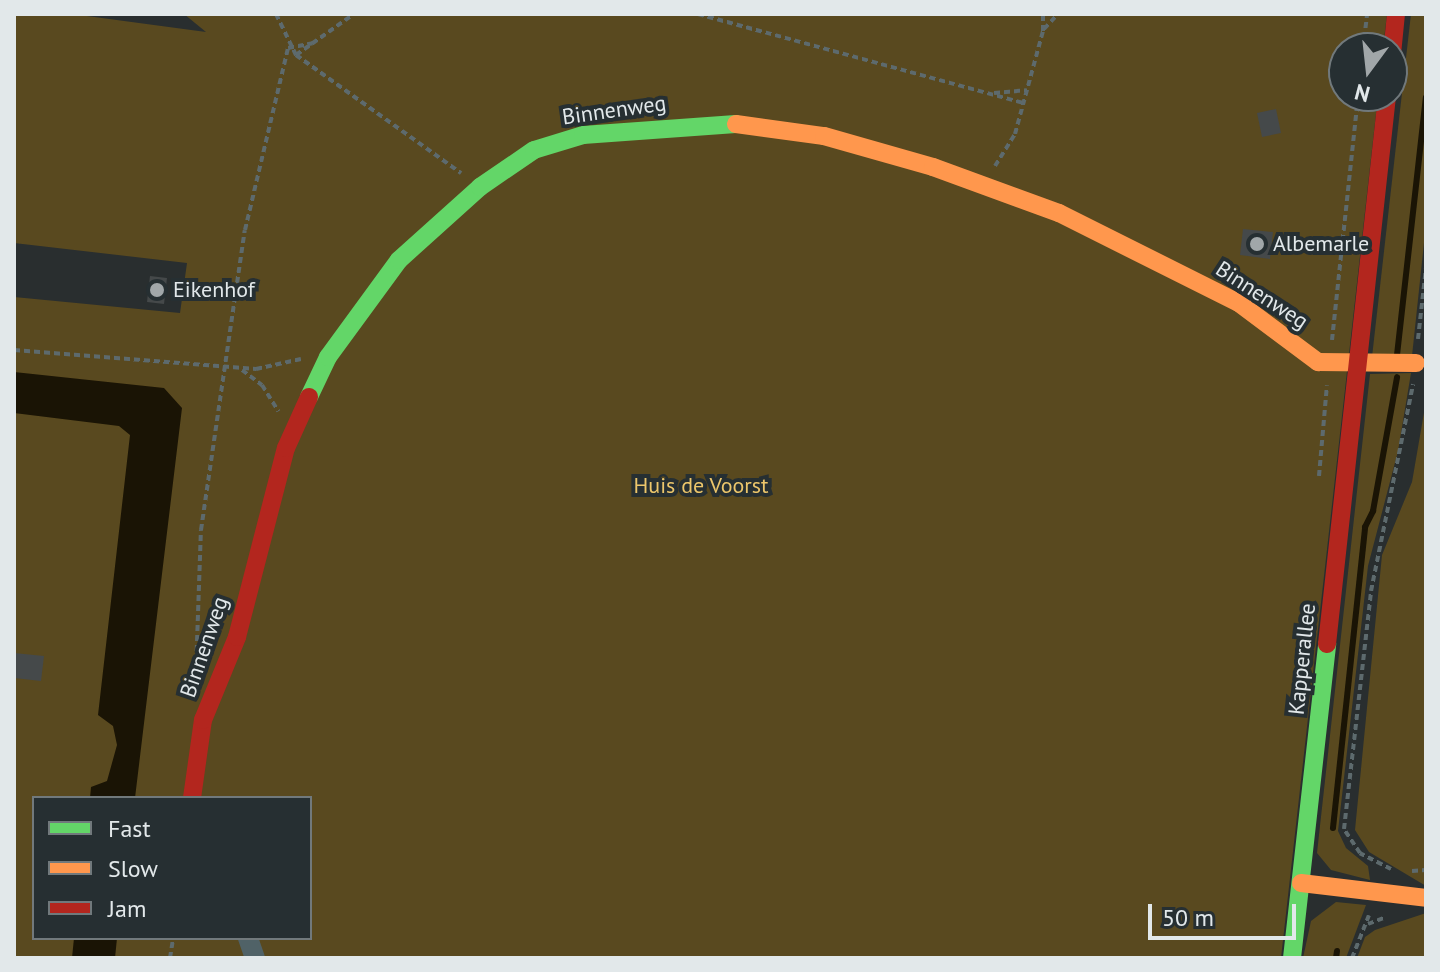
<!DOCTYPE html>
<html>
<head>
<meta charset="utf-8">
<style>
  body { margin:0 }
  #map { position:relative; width:1440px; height:972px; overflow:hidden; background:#292e2f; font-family:"PT Sans",sans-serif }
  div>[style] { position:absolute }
  .green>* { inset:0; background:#59491f }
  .water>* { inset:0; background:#1a1405 }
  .stream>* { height:6px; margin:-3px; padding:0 3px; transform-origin:3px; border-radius:3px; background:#1a1405 }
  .building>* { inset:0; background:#45494a }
  .path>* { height:4px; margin-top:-2px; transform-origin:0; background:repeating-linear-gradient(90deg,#5d6a6d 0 6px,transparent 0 10px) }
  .street>* { height:20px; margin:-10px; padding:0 10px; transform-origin:10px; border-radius:10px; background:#506267 }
  .fast>* { height:18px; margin:-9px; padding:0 9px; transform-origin:9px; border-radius:9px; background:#63d668 }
  .slow>* { height:18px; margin:-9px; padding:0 9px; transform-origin:9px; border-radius:9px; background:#ff974d }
  .jam>* { height:18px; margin:-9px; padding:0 9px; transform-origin:9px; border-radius:9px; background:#b3261e }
  .dots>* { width:22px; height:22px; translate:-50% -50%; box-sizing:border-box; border:4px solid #262f32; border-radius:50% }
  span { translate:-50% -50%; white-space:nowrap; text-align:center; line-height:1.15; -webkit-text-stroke:8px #262f32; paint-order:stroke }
  .street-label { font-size:22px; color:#e2e8ea }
  .poi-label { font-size:22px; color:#e2e8ea }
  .left { translate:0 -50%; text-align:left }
  .park-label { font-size:22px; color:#ecc66b }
  .frame { position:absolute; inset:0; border:16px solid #e2e8ea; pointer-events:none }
  .legend { position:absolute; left:32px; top:796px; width:280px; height:144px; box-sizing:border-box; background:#262f32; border:2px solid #71797c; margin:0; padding:10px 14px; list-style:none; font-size:24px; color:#e2e8ea }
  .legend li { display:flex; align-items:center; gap:16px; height:40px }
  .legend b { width:40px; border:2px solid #71797c }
  .north { position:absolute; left:1328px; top:32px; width:80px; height:80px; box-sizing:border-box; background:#262f32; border:2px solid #71797c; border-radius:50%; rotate:195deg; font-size:22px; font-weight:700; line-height:32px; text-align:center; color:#e2e8ea }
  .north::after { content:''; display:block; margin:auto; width:28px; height:36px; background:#a1a7a9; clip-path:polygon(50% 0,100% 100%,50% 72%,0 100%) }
  .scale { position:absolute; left:1148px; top:904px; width:148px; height:36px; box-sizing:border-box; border:4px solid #e2e8ea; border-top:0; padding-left:10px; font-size:24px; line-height:28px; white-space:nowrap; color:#e2e8ea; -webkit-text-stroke:6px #262f32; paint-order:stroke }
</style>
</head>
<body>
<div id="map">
  <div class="green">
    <div style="clip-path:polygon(evenodd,14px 14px,72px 14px,206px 32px,184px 14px,1387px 14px,1383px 48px,1344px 48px,1344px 96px,1378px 96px,1281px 958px,14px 958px,14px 297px,180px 313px,187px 263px,14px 243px,14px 14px,34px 798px,310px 798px,310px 938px,34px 938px,34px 798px)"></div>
    <div style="clip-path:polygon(1411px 14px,1426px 14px,1426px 224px,1412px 356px,1372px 357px)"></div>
    <div style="clip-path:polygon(1411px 373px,1398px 451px,1368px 566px,1338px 831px,1346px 848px,1368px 866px,1370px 880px,1331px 870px,1317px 853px,1370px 374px)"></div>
    <div style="clip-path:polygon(1426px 401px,1426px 886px,1369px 852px,1355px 830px,1382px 555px,1412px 482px)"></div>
    <div style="clip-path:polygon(1336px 902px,1366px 905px,1346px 958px,1303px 958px,1311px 921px)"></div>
    <div style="clip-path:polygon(1426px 913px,1426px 958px,1357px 958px,1365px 937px,1375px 930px)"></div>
  </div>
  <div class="water">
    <div style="clip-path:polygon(14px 372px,164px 388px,182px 408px,135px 798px,90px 798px,91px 787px,107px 781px,117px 745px,113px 726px,98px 715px,130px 435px,119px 426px,14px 413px)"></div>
    <div style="clip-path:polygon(74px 938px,117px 938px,115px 958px,72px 958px)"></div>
  </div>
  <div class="stream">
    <div style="left:1397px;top:355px;width:259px;rotate:-83.6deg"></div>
    <div style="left:1333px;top:828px;width:303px;rotate:-83.9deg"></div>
    <div style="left:1365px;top:527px;width:18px;rotate:-63deg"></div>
    <div style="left:1373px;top:511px;width:136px;rotate:-79.8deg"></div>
    <div style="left:1336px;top:958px;width:7px;rotate:-82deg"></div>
  </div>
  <div class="building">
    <div style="clip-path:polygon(1276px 109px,1281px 133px,1262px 137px,1257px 113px)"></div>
    <div style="clip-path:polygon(1243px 229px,1273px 232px,1270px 259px,1240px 255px)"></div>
    <div style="clip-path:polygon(150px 276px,167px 278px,164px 304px,147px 302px)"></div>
    <div style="clip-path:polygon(14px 653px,44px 656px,41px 681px,14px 678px)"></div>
  </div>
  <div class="path">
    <div style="left:276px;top:14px;width:46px;rotate:64deg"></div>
    <div style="left:296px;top:55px;width:203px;rotate:35.6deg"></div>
    <div style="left:698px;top:14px;width:338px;rotate:15.3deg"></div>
    <div style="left:1044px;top:29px;width:21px;rotate:-47deg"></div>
    <div style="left:288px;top:48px;width:25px;rotate:-11deg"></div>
    <div style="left:1363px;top:48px;width:34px;rotate:-83deg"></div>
    <div style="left:296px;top:55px;width:71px;rotate:-35.3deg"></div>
    <div style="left:994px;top:93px;width:33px;rotate:-5deg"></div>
    <div style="left:995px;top:166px;width:38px;rotate:-58deg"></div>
    <div style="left:1015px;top:134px;width:107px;rotate:-74.8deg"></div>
    <div style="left:1043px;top:31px;width:17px;rotate:-90deg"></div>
    <div style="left:1418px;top:339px;width:71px;rotate:-83.6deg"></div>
    <div style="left:1332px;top:340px;width:245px;rotate:-83.9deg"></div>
    <div style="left:14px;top:350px;width:243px;rotate:4.5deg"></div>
    <div style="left:256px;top:369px;width:46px;rotate:-12.5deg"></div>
    <div style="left:242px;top:370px;width:25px;rotate:37deg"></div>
    <div style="left:262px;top:385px;width:31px;rotate:58deg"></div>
    <div style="left:1319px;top:476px;width:91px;rotate:-85deg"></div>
    <div style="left:196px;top:671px;width:141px;rotate:-88deg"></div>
    <div style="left:201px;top:530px;width:303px;rotate:-81.7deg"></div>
    <div style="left:245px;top:230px;width:187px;rotate:-76.7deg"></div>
    <div style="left:1391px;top:869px;width:35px;rotate:-153deg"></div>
    <div style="left:1360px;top:853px;width:29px;rotate:-124deg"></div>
    <div style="left:1344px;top:829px;width:240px;rotate:-83.5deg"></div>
    <div style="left:1371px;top:591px;width:211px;rotate:-78.5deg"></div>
    <div style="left:1412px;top:871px;width:14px;rotate:-4deg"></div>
    <div style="left:1368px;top:924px;width:17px;rotate:-21deg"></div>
    <div style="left:170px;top:958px;width:20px;rotate:-81deg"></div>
    <div style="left:1352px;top:958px;width:46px;rotate:-68.4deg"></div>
  </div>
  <div class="street">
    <div style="left:248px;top:938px;width:21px;rotate:71deg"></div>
  </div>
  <div class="fast">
    <div style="left:309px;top:397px;width:44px;rotate:-64.6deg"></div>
    <div style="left:328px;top:357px;width:120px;rotate:-53.8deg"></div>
    <div style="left:399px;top:260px;width:109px;rotate:-42deg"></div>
    <div style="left:480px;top:187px;width:65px;rotate:-34.4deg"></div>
    <div style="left:534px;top:150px;width:51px;rotate:-17deg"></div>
    <div style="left:583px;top:135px;width:153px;rotate:-4.1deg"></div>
    <div style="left:1292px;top:958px;width:316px;rotate:-83.6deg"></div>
  </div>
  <div class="slow">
    <div style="left:736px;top:124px;width:89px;rotate:7.8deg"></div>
    <div style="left:824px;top:136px;width:113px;rotate:15.9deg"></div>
    <div style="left:933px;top:167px;width:134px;rotate:20.1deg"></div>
    <div style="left:1059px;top:213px;width:201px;rotate:26.6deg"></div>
    <div style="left:1239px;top:303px;width:99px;rotate:36.8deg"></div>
    <div style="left:1318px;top:362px;width:98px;rotate:0.6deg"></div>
    <div style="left:1301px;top:883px;width:126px;rotate:6.8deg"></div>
  </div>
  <div class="jam">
    <div style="left:1392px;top:54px;width:40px;rotate:-84.3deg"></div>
    <div style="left:1327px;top:644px;width:551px;rotate:-83.75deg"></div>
    <div style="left:192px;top:798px;width:79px;rotate:-82deg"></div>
    <div style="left:203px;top:720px;width:90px;rotate:-67.7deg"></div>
    <div style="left:237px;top:637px;width:195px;rotate:-75.5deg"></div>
    <div style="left:286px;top:448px;width:56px;rotate:-65.7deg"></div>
  </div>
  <div class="dots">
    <div style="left:1257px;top:244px;background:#a1a7a9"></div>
    <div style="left:157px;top:290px;background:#a1a7a9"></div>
  </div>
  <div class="street-label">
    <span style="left:614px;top:110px;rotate:-8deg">Binnenweg</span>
    <span style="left:1262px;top:295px;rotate:33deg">Binnenweg</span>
    <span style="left:204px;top:647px;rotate:-71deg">Binnenweg</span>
    <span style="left:1302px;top:659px;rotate:-84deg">Kapperallee</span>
  </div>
  <div class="poi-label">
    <span class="left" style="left:1273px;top:244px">Albemarle</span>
    <span class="left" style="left:173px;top:290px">Eikenhof</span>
  </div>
  <div class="park-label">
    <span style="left:701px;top:486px">Huis de Voorst</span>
  </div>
  <div class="frame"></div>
  <ul class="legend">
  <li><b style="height:10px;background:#63d668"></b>Fast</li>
  <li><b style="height:10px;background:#ff974d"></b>Slow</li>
  <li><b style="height:10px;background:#b3261e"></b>Jam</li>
  </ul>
  <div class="north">N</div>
  <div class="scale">50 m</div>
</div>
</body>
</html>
